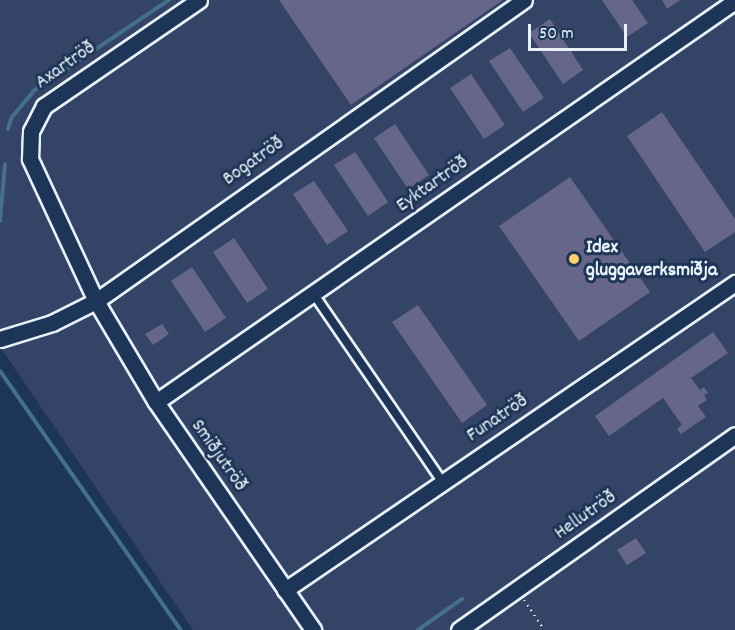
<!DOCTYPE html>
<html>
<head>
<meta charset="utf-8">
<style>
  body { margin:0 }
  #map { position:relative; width:735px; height:630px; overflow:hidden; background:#1d3557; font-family:Dekko,sans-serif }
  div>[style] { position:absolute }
  .built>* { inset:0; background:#346 }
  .stream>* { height:4px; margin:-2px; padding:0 2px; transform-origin:2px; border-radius:2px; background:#45708b }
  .building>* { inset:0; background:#656689 }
  .path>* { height:2px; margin-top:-1px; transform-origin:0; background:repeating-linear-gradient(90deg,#e8f1f8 0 1.5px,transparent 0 6px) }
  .roads { filter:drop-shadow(2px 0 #e8f1f8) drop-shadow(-2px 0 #e8f1f8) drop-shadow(0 2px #e8f1f8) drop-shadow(0 -2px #e8f1f8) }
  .service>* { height:8px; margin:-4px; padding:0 4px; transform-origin:4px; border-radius:4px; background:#1d3557 }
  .minor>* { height:15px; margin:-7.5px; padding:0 7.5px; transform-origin:7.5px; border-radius:7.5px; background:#1d3557 }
  .dots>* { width:16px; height:16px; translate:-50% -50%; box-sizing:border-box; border:3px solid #1d3557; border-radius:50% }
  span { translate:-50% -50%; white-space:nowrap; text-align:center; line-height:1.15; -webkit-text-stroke:6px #1d3557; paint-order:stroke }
  .street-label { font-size:20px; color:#e8f1f8 }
  .poi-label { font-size:20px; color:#e8f1f8; font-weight:700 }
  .left { translate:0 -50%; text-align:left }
  .scale { position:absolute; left:528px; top:24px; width:99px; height:27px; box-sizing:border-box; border:3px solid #e8f1f8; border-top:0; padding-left:8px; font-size:18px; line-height:21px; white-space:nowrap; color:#e8f1f8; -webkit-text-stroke:4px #1d3557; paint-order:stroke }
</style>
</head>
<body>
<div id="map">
  <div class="built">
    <div style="clip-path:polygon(0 0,735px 0,735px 630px,193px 630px,0 347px)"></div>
  </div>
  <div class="stream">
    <div style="left:8px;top:129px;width:13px;rotate:-72deg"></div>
    <div style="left:12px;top:117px;width:35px;rotate:-50deg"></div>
    <div style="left:35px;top:90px;width:161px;rotate:-33.9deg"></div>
    <div style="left:0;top:221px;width:57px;rotate:-85deg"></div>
    <div style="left:0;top:371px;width:316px;rotate:55.1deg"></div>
    <div style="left:418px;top:630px;width:54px;rotate:-35.2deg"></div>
  </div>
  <div class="building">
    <div style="clip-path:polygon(279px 0,503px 0,351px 105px)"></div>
    <div style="clip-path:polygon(602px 0,632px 0,648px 23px,627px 37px)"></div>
    <div style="clip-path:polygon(662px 0,680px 0,667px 9px)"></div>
    <div style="clip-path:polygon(550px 19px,583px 70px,563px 84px,529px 33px)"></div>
    <div style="clip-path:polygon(510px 48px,544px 98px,523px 112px,489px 61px)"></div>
    <div style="clip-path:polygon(471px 74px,505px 125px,484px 139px,450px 88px)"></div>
    <div style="clip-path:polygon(662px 112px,735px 219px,735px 232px,705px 252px,627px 136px)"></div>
    <div style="clip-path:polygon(395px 124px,429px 175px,408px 189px,374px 138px)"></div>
    <div style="clip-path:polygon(355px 152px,388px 202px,368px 216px,334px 165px)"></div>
    <div style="clip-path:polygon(570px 177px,650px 292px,579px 341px,499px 226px)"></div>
    <div style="clip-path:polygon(314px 181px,348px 231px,327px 245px,293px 194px)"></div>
    <div style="clip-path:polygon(234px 238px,268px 289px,247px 303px,213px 252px)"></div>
    <div style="clip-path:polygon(192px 267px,226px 318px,205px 332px,171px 281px)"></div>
    <div style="clip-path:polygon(418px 305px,487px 405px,462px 423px,392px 322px)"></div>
    <div style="clip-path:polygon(162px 324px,169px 334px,153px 345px,145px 334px)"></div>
    <div style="clip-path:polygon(713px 332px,728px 353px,691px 378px,700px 390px,704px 387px,708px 393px,704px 395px,707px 400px,698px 406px,706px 417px,681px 434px,677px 429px,682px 425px,663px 398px,609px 436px,595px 416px)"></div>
    <div style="clip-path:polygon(636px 538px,646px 553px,627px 565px,617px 550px)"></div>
  </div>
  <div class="path">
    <div style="left:524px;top:600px;width:36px;rotate:56deg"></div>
  </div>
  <div class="roads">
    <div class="service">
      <div style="left:313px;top:293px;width:230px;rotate:55.6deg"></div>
    </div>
    <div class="minor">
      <div style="left:199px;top:0;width:188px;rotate:145.6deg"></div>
      <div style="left:44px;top:106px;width:28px;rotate:117deg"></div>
      <div style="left:31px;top:131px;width:28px;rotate:92deg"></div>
      <div style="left:30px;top:159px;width:157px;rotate:65.1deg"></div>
      <div style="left:96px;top:301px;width:117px;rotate:59.3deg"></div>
      <div style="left:156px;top:402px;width:277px;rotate:55.4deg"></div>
      <div style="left:0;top:339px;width:54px;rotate:-17.1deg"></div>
      <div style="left:52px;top:323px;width:49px;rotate:-26.6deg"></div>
      <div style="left:96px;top:301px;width:523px;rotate:-35.12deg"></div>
      <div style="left:156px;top:402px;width:704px;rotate:-34.71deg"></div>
      <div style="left:285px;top:590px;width:545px;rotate:-34.3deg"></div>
      <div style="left:459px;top:630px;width:338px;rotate:-35.2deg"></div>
    </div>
  </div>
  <div class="dots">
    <div style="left:574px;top:259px;background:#ffd166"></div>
  </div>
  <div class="street-label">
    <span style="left:66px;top:66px;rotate:-35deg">Axartröð</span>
    <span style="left:254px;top:162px;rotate:-35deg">Bogatröð</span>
    <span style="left:433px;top:185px;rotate:-35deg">Eyktartröð</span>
    <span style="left:498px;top:419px;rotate:-34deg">Funatröð</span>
    <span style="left:218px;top:456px;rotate:55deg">Smiðjutröð</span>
    <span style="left:586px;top:516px;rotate:-35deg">Hellutröð</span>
  </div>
  <div class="poi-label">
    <span class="left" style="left:586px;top:260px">Idex<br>gluggaverksmiðja</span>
  </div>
  <div class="scale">50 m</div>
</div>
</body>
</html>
